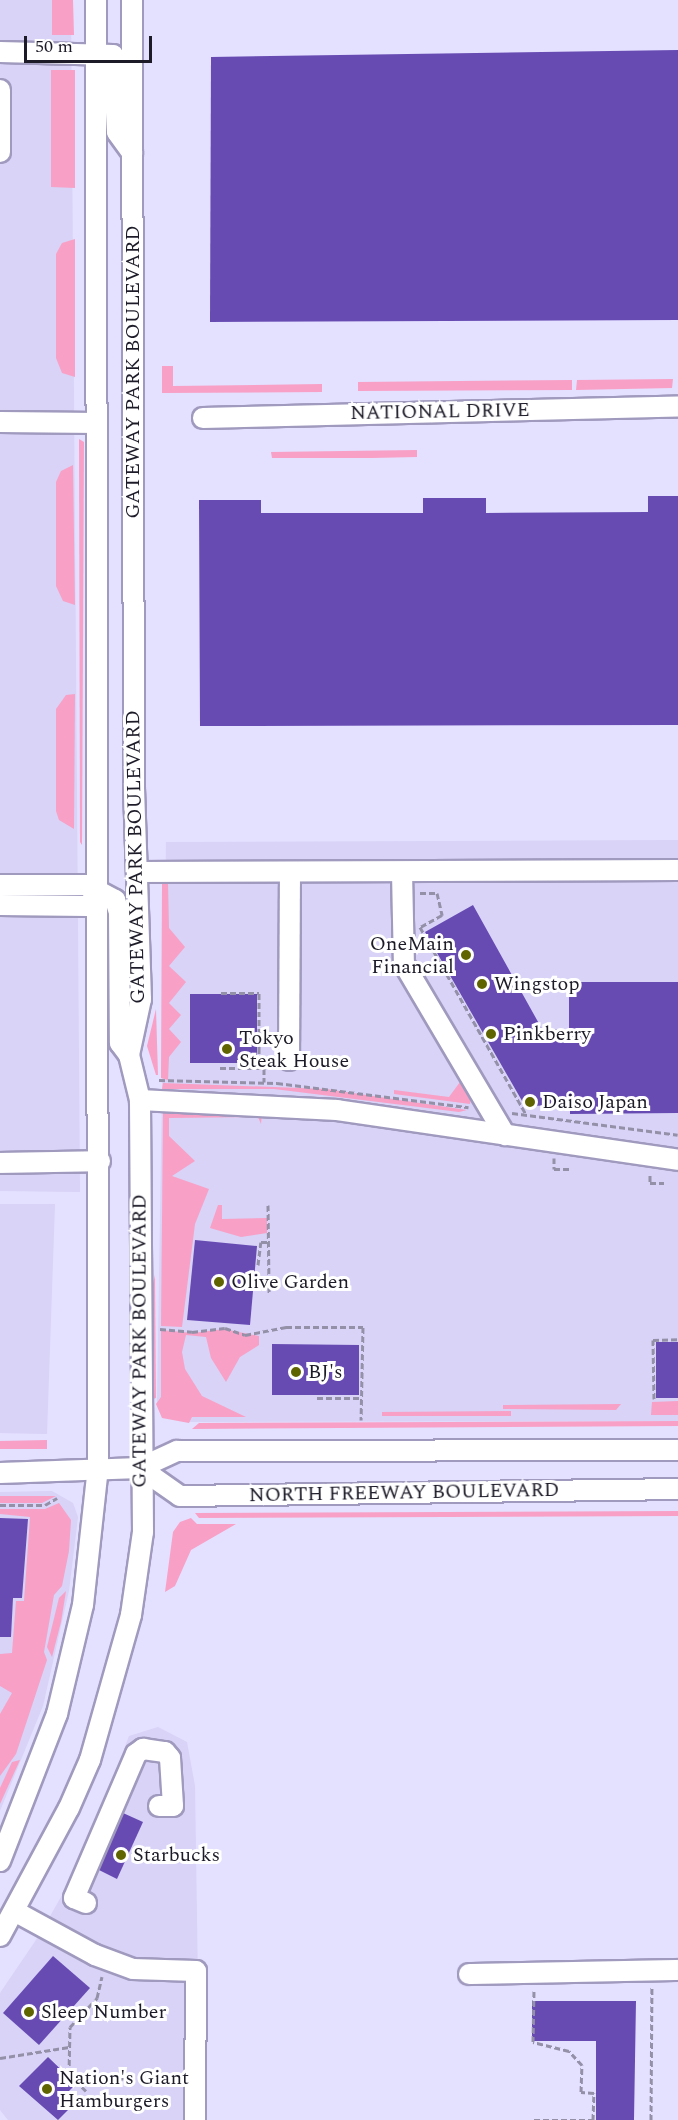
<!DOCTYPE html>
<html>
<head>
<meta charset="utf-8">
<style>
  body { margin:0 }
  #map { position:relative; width:678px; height:2120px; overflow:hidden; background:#e4e0ff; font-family:Spectral,serif }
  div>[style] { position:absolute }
  .built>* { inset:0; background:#d8d3f7 }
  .green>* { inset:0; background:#f8a0c6 }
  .building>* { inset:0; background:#674bb3 }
  .path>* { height:3px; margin-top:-1.5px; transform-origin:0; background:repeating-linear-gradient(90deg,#9390a8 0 6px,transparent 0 9px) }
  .roads { filter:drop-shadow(2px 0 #a09abe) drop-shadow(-2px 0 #a09abe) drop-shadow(0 2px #a09abe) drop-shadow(0 -2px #a09abe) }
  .minor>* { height:20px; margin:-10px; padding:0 10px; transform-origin:10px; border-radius:10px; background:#fff }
  .dots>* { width:16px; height:16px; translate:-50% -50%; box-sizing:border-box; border:3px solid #fff; border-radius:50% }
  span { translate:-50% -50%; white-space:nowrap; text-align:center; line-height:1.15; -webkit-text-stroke:6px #fff; paint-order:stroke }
  .street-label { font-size:20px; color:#1d1b28 }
  .poi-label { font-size:20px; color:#1d1b28 }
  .right { translate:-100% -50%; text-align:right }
  .left { translate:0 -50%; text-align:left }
  .scale { position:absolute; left:24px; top:36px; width:128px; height:27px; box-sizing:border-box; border:3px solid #1d1b28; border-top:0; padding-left:8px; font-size:18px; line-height:21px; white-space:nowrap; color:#1d1b28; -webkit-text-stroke:4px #fff; paint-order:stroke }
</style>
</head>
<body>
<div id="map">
  <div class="built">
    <div style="clip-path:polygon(0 0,71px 0,80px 1192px,0 1191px)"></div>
    <div style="clip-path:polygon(678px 840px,678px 1421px,187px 1422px,157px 1402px,166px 842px)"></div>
    <div style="clip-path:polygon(0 1204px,55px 1204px,47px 1434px,0 1433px)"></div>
    <div style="clip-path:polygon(52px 1491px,73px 1503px,78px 1517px,69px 1591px,43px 1706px,0 1811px,0 1492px)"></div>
    <div style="clip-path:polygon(158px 1727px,187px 1742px,195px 1786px,200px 2120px,8px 2120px,0 2110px,0 1993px,40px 1934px,83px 1858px,129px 1736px)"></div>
  </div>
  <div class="green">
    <div style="clip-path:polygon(52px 0,73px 0,74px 35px,52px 35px)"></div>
    <div style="clip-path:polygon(51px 70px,75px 70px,75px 188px,51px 187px)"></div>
    <div style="clip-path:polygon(75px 239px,75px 377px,62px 373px,56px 358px,56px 254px,62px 243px)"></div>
    <div style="clip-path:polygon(162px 366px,173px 366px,173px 386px,322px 384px,322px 392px,162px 393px)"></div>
    <div style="clip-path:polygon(673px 379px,672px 388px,576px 390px,577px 380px)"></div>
    <div style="clip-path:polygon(572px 380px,572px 390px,358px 391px,358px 382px)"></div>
    <div style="clip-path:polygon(79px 439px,84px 442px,82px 845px,80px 842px)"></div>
    <div style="clip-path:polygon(417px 450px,417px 457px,372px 458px,272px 458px,271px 452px)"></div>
    <div style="clip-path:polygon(73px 465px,75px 605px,63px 601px,56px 586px,56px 482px,61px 471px)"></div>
    <div style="clip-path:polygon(75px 694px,74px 829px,59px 820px,56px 811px,56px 709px,66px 695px)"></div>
    <div style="clip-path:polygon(168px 883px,169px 928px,185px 947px,169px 966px,186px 982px,169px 1003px,181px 1015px,169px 1029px,181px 1042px,169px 1057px,168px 1080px,161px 1078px,162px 884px)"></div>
    <div style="clip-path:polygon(156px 1009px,158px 1075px,156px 1075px,147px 1046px)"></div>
    <div style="clip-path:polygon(460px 1082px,471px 1097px,470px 1104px,394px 1094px,394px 1090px,449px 1097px)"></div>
    <div style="clip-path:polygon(163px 1083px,326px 1089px,467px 1110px,459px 1112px,274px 1089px,162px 1089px)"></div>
    <div style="clip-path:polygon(163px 1113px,262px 1113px,261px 1124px,258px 1117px,169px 1118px,169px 1136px,195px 1161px,172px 1176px,209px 1189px,195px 1224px,182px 1327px,161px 1326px)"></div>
    <div style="clip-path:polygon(218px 1205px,222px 1205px,222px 1219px,267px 1218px,267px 1233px,241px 1237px,210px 1228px)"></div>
    <div style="clip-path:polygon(155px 1275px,156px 1398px,150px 1400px,150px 1296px)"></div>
    <div style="clip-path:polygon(224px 1329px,259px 1336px,259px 1345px,240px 1357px,226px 1382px,211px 1358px,206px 1337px,186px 1335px,182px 1352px,185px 1369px,202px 1396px,246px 1417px,192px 1417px,189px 1423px,162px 1418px,156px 1404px,161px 1397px,161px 1330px,193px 1333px)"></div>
    <div style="clip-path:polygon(678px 1401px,678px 1415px,651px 1415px,652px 1402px)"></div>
    <div style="clip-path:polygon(621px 1404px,616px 1410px,503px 1409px,503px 1405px)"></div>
    <div style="clip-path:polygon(511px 1411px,511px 1416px,382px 1416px,382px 1412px)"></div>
    <div style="clip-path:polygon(678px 1421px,678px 1426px,192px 1429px,199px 1423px)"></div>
    <div style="clip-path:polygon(47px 1440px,47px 1449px,0 1449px,0 1441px)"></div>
    <div style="clip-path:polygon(0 1496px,56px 1496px,42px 1503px,0 1503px)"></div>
    <div style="clip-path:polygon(59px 1503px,71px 1520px,69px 1551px,62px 1586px,54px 1595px,44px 1652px,47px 1660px,16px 1754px,0 1776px,0 1714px,12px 1693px,0 1686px,0 1654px,12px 1653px,16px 1601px,24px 1601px,30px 1517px,0 1514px,0 1509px,45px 1509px)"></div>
    <div style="clip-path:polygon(678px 1511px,678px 1516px,199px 1518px,195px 1513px)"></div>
    <div style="clip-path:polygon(191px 1518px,197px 1524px,236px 1524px,191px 1550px,175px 1586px,165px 1592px,173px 1532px,180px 1522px)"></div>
    <div style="clip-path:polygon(66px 1591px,61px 1622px,52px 1657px,47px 1647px,59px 1598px)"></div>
    <div style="clip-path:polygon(20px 1760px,0 1804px,0 1788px,12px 1762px)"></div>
  </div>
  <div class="building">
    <div style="clip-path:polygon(678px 50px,678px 320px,210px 322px,211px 57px)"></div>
    <div style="clip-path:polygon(648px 496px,678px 496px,678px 725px,200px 726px,199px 500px,261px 500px,261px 513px,423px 513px,423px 498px,486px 498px,486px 513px,648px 512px)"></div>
    <div style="clip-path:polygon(473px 905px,542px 1029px,569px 1030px,569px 982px,678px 982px,678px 1113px,570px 1114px,570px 1105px,525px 1106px,425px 932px)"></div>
    <div style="clip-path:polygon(190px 994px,257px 994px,257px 1063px,190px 1063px)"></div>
    <div style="clip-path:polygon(195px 1240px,257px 1246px,250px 1325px,187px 1320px)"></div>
    <div style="clip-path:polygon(656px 1342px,678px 1342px,678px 1398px,656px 1398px)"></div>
    <div style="clip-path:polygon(272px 1344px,359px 1345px,359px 1395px,272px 1395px)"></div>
    <div style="clip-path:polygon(0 1518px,28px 1519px,22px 1598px,13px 1598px,11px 1637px,0 1637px)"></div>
    <div style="clip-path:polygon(123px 1813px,143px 1822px,117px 1879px,99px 1870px)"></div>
    <div style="clip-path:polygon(53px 1956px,90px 1988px,39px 2045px,3px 2013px)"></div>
    <div style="clip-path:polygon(532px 2001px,636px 2001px,634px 2120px,596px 2120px,596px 2041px,532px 2041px)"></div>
    <div style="clip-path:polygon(48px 2057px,76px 2084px,68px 2092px,77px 2101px,58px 2120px,19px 2086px)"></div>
  </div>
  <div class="path">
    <div style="left:420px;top:893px;width:17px"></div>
    <div style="left:437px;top:893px;width:23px;rotate:77deg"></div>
    <div style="left:442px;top:915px;width:25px;rotate:151deg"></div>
    <div style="left:420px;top:927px;width:215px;rotate:60.5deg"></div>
    <div style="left:221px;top:993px;width:38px"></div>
    <div style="left:259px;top:993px;width:75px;rotate:90deg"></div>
    <div style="left:220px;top:1068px;width:44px"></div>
    <div style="left:264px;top:1068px;width:14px;rotate:90deg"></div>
    <div style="left:159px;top:1080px;width:118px;rotate:1.5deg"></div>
    <div style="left:277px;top:1083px;width:193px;rotate:7.2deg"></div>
    <div style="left:512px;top:1113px;width:167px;rotate:7.5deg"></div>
    <div style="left:554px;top:1158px;width:11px;rotate:90deg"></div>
    <div style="left:554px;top:1169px;width:15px"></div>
    <div style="left:650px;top:1175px;width:8px;rotate:90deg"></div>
    <div style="left:650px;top:1183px;width:14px"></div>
    <div style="left:268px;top:1205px;width:88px;rotate:89.3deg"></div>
    <div style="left:258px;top:1265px;width:23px;rotate:-83deg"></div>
    <div style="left:261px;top:1242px;width:7px"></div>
    <div style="left:160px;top:1329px;width:32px;rotate:5deg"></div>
    <div style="left:192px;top:1332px;width:33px;rotate:-7deg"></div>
    <div style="left:225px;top:1328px;width:21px;rotate:19deg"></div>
    <div style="left:245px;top:1335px;width:42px;rotate:-11deg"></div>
    <div style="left:286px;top:1327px;width:77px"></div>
    <div style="left:363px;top:1327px;width:93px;rotate:91.2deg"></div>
    <div style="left:317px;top:1398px;width:45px"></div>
    <div style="left:654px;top:1399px;width:59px;rotate:-91deg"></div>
    <div style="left:653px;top:1340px;width:25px;rotate:-2deg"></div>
    <div style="left:0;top:1505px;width:45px"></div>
    <div style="left:45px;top:1505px;width:14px;rotate:-30deg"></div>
    <div style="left:0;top:2058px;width:70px;rotate:-9.1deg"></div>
    <div style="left:75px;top:2079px;width:84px;rotate:-0.7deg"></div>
    <div style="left:86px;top:2091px;width:24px;rotate:-135deg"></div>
    <div style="left:69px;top:2074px;width:47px;rotate:-88.8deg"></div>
    <div style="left:70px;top:2027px;width:40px;rotate:-47deg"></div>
    <div style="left:97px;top:1998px;width:22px;rotate:-77deg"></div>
    <div style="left:534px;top:2120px;width:59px"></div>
    <div style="left:593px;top:2120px;width:27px;rotate:-88deg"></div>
    <div style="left:594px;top:2093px;width:13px;rotate:-176deg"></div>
    <div style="left:581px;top:2092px;width:27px;rotate:-88deg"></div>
    <div style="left:582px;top:2065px;width:19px;rotate:-133deg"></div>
    <div style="left:569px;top:2051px;width:37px;rotate:-166deg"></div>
    <div style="left:533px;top:2042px;width:51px;rotate:-88.9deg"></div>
    <div style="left:651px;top:2120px;width:133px;rotate:-89.6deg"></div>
  </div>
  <div class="roads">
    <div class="minor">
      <div style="left:0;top:52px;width:113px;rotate:1.5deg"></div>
      <div style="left:113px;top:55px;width:77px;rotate:87deg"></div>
      <div style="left:117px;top:132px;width:26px;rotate:54deg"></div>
      <div style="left:0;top:90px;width:62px;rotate:90deg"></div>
      <div style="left:203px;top:418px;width:475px;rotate:-1.4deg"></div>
      <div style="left:0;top:422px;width:97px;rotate:0.6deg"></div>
      <div style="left:138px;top:872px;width:540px;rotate:-0.21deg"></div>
      <div style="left:402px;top:872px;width:92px;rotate:88.8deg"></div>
      <div style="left:404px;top:964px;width:199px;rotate:59.4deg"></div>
      <div style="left:0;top:885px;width:87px"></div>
      <div style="left:87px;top:885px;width:32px;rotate:28deg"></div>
      <div style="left:115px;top:900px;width:13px;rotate:72deg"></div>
      <div style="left:119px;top:912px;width:131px;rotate:89.6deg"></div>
      <div style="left:120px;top:1043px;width:15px;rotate:53deg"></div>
      <div style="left:0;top:905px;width:87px;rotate:0.7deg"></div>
      <div style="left:87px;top:906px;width:16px;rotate:-47deg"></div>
      <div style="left:289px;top:1060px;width:188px;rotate:-89.7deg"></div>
      <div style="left:140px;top:1100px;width:197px;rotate:2.9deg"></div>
      <div style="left:337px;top:1110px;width:345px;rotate:8.3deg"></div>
      <div style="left:0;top:1163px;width:100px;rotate:-1.1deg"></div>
      <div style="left:140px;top:1468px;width:49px;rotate:35deg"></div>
      <div style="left:180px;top:1496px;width:498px;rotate:-0.8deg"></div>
      <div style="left:0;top:1473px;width:140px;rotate:-2deg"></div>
      <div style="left:140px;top:1468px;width:41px;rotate:-24.7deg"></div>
      <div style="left:177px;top:1451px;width:501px;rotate:-0.11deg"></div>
      <div style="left:0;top:1861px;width:158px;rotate:-68.8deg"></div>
      <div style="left:57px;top:1714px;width:112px;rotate:-76.6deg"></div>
      <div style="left:83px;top:1605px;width:139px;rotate:-83.8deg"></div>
      <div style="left:98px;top:1467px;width:1467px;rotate:-90.08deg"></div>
      <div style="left:86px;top:1903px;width:13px;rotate:-157deg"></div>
      <div style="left:74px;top:1898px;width:157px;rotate:-66.7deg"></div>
      <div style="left:136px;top:1754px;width:9px;rotate:-36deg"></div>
      <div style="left:143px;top:1749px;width:22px;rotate:8deg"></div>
      <div style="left:165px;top:1752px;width:8px;rotate:50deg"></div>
      <div style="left:170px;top:1758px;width:48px;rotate:86.4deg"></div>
      <div style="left:173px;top:1806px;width:14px;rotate:180deg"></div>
      <div style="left:16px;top:1912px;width:90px;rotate:28.6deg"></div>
      <div style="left:95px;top:1955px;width:40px;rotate:20.2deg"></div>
      <div style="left:133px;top:1969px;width:63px;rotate:1.8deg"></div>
      <div style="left:196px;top:1971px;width:149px;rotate:90.4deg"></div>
      <div style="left:0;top:1936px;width:145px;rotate:-61.7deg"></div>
      <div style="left:69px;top:1808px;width:52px;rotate:-66.4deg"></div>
      <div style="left:90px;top:1760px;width:151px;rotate:-74.2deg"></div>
      <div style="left:131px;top:1615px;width:84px;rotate:-81.8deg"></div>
      <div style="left:143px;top:1532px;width:432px;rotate:-90.4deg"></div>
      <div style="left:140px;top:1100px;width:46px;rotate:-103.7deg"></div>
      <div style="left:129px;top:1055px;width:57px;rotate:-77.9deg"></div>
      <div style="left:141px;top:999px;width:210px;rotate:-91.9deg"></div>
      <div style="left:134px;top:789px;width:789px;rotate:-90.15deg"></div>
      <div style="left:469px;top:1974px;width:209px;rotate:-1.1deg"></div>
    </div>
  </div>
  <div class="dots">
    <div style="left:466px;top:955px;background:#606400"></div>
    <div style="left:482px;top:984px;background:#606400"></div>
    <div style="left:491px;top:1034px;background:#606400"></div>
    <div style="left:227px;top:1049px;background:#606400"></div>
    <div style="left:530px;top:1102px;background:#606400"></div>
    <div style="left:219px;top:1282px;background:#606400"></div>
    <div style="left:296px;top:1372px;background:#606400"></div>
    <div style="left:121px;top:1855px;background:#606400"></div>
    <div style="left:29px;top:2012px;background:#606400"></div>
    <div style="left:47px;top:2089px;background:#606400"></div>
  </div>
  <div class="street-label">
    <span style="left:133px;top:372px;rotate:-90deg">GATEWAY PARK BOULEVARD</span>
    <span style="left:440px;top:412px;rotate:-1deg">NATIONAL DRIVE</span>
    <span style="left:136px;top:857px;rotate:-91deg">GATEWAY PARK BOULEVARD</span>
    <span style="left:140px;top:1341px;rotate:-90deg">GATEWAY PARK BOULEVARD</span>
    <span style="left:404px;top:1493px;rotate:-1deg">NORTH FREEWAY BOULEVARD</span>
  </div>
  <div class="poi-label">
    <span class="right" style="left:454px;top:956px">OneMain<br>Financial</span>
    <span class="left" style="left:494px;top:984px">Wingstop</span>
    <span class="left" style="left:503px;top:1034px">Pinkberry</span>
    <span class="left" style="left:239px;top:1050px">Tokyo<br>Steak House</span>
    <span class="left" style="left:542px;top:1102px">Daiso Japan</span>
    <span class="left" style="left:231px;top:1282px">Olive Garden</span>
    <span class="left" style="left:308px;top:1372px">BJ's</span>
    <span class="left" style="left:133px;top:1855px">Starbucks</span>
    <span class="left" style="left:41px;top:2012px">Sleep Number</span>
    <span class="left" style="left:59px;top:2090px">Nation's Giant<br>Hamburgers</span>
  </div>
  <div class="scale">50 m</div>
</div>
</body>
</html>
